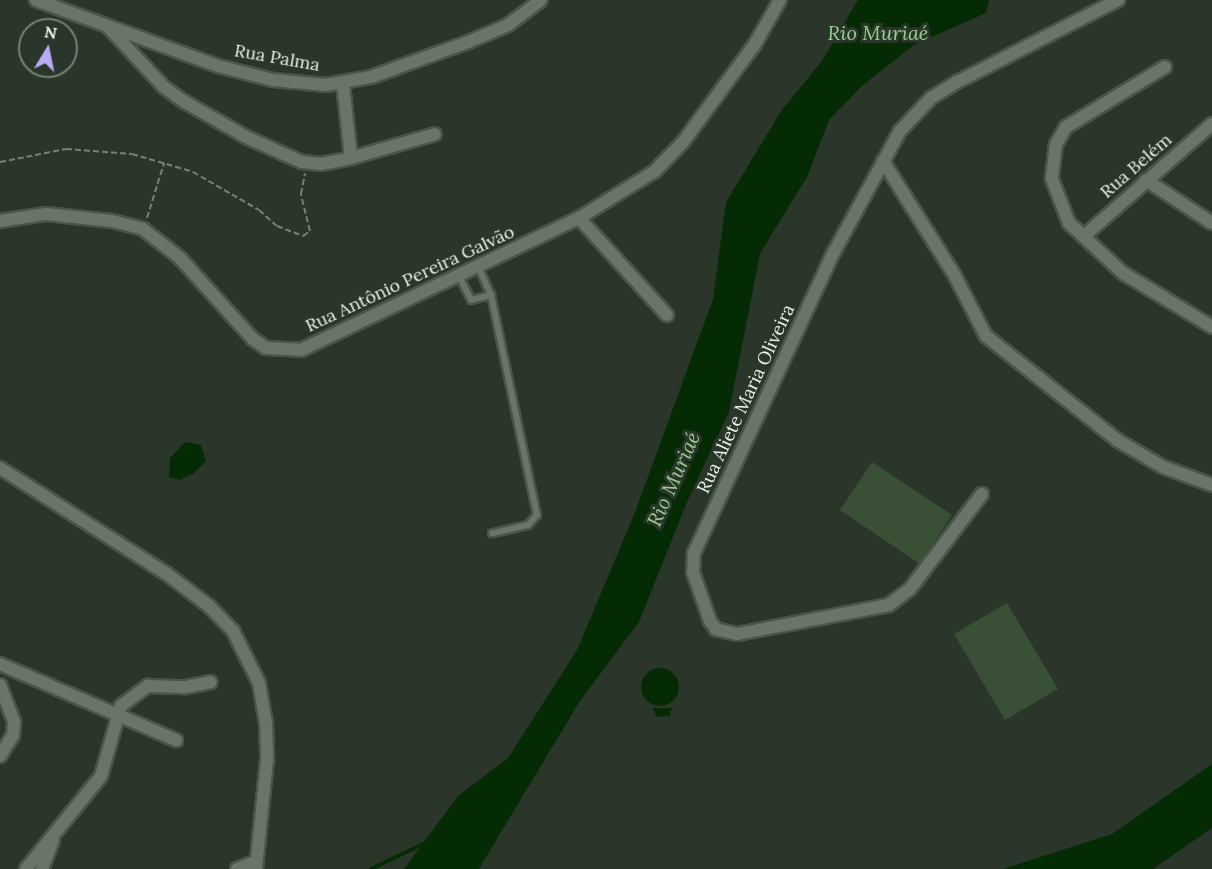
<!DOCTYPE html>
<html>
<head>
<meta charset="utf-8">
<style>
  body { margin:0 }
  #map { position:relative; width:1212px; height:869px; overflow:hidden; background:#2b362a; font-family:Lora,serif }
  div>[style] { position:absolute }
  .green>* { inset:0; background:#395037 }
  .water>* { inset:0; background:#042b03 }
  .round { border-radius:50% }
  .stream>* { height:4px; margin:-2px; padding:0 2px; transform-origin:2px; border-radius:2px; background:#042b03 }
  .path>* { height:2px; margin-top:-1px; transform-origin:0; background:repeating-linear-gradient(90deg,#778076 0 6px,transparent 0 9px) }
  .roads { filter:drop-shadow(2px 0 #4b544a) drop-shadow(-2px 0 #4b544a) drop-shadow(0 2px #4b544a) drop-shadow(0 -2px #4b544a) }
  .lane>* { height:6px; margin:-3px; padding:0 3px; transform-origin:3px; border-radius:3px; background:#697568 }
  .street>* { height:12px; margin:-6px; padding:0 6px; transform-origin:6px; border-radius:6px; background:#697568 }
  span { translate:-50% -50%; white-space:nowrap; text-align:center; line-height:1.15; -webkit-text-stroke:6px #2b362a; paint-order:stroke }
  .street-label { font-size:18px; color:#e9f0e8 }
  .water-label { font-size:20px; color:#95d08f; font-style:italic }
  .north { position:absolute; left:18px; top:18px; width:60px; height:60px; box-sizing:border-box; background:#2b362a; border:2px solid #778076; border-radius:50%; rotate:10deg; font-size:16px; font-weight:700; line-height:24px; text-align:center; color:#e9f0e8 }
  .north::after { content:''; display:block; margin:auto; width:21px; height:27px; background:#baaaf6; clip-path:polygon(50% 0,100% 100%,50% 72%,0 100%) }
</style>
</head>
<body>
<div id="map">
  <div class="green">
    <div style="clip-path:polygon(872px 462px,952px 515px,920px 564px,840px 510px)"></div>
    <div style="clip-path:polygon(1007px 603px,1058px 689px,1005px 720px,954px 634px)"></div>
  </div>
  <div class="water">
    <div style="clip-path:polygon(858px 0,989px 0,986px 13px,914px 45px,863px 85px,829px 120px,808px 175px,760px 254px,729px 412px,687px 502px,639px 622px,580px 701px,479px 869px,404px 869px,458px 796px,508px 758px,577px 650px,634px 515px,713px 299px,726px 202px,781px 111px,822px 61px)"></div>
    <div style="clip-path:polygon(185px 442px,201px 445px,206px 461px,193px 474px,180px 480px,169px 477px,170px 458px)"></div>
    <div class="round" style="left:641px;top:668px;width:38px;height:38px"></div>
    <div style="clip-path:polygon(652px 708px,672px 708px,670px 716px,657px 717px)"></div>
    <div style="clip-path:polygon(1212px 764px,1212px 828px,1153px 869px,1003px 869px,1112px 834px)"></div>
  </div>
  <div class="stream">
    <div style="left:371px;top:869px;width:60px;rotate:-25.7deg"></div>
  </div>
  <div class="path">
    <div style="left:0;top:162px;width:67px;rotate:-11.1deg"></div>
    <div style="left:66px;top:149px;width:66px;rotate:4.3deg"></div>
    <div style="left:132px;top:154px;width:64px;rotate:16.4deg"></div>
    <div style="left:193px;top:172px;width:76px;rotate:29.9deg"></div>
    <div style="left:259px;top:210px;width:24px;rotate:42deg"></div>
    <div style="left:277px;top:226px;width:28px;rotate:21deg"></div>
    <div style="left:303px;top:236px;width:9px;rotate:-36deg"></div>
    <div style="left:310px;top:231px;width:38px;rotate:-104deg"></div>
    <div style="left:301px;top:194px;width:21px;rotate:-79deg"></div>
    <div style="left:147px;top:218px;width:58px;rotate:-72.8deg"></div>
  </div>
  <div class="roads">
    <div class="lane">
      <div style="left:478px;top:266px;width:32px;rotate:66deg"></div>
      <div style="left:491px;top:295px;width:225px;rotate:78.2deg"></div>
      <div style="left:537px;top:515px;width:13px;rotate:132deg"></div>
      <div style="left:528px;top:525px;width:37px;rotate:167deg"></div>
      <div style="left:459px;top:276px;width:27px;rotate:63deg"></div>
      <div style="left:471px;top:300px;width:21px;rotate:-14deg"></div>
    </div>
    <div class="street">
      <div style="left:36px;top:0;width:194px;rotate:19.9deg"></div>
      <div style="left:218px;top:66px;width:57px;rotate:14.3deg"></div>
      <div style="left:273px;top:80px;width:53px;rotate:5.4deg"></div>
      <div style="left:326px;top:85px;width:46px;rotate:-10.1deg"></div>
      <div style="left:371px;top:77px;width:103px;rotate:-19.8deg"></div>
      <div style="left:468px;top:42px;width:43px;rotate:-23deg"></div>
      <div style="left:508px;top:25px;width:41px;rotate:-37.1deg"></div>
      <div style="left:109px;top:28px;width:81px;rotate:47deg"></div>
      <div style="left:164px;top:87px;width:26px;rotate:36deg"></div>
      <div style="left:185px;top:102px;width:70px;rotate:29.8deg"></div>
      <div style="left:246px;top:137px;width:61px;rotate:24.1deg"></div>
      <div style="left:302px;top:162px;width:19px;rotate:6deg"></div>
      <div style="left:321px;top:164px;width:31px;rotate:-11deg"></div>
      <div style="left:351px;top:158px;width:87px;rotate:-15.9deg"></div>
      <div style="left:1165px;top:67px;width:116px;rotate:148.8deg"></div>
      <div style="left:1066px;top:127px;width:20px;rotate:120deg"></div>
      <div style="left:1056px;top:144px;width:35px;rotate:97deg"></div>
      <div style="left:1052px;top:179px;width:47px;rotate:68.9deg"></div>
      <div style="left:1069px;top:223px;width:74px;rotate:42.8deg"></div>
      <div style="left:1123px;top:273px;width:104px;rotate:31.2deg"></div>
      <div style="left:343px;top:84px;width:74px;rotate:83.8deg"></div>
      <div style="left:883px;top:161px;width:136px;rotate:57.9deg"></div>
      <div style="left:955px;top:276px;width:68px;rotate:62.7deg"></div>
      <div style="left:986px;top:336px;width:167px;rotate:38.4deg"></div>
      <div style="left:1117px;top:440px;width:53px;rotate:30.4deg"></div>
      <div style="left:1163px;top:467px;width:52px;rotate:20.2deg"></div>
      <div style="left:1146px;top:180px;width:79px;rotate:33.1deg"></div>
      <div style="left:579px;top:218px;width:131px;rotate:47.8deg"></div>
      <div style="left:0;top:221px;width:47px;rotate:-8.7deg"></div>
      <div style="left:46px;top:214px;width:66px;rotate:6.1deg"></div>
      <div style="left:112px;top:221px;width:32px;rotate:14deg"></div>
      <div style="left:143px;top:229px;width:47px;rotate:38.1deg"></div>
      <div style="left:180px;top:258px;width:109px;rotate:48deg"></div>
      <div style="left:253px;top:339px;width:16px;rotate:35deg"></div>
      <div style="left:266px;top:348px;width:35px;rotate:3deg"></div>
      <div style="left:301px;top:350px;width:308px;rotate:-25.4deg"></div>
      <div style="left:579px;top:218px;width:89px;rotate:-31.7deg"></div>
      <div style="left:655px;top:171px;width:40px;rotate:-46deg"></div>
      <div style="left:683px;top:142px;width:122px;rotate:-53.7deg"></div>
      <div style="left:755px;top:44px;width:51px;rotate:-60.4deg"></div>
      <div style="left:1084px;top:236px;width:170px;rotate:-41.2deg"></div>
      <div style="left:0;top:468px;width:198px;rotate:32.4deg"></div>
      <div style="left:167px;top:574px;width:53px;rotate:37.3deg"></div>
      <div style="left:209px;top:606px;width:35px;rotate:46deg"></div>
      <div style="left:233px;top:631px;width:58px;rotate:63.4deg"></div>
      <div style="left:259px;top:683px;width:41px;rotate:80.1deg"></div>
      <div style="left:266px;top:723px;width:37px;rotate:88deg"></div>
      <div style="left:267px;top:760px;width:110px;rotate:95.8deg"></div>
      <div style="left:982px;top:494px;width:119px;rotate:127.2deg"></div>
      <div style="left:910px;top:589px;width:26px;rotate:143deg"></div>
      <div style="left:889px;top:605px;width:155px;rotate:169.2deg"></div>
      <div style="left:737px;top:634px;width:22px;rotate:-167deg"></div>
      <div style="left:716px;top:629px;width:10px;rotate:-127deg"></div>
      <div style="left:710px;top:621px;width:52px;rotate:-109.1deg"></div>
      <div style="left:693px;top:572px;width:19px;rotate:-87deg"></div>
      <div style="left:694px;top:553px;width:332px;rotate:-65.1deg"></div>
      <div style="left:834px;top:252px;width:138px;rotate:-61.4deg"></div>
      <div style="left:900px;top:131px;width:45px;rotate:-46.8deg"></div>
      <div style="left:931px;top:98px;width:31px;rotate:-32deg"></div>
      <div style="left:957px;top:82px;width:181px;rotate:-27deg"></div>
      <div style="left:0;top:664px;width:192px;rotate:23.4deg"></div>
      <div style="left:0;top:685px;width:40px;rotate:69deg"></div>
      <div style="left:14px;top:722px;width:13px;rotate:94deg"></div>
      <div style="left:13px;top:735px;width:25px;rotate:122deg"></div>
      <div style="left:26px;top:869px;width:119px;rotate:-51.1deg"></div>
      <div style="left:101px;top:776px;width:73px;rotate:-74.1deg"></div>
      <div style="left:121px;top:706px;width:34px;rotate:-37deg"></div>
      <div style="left:148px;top:686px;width:38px;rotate:2deg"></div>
      <div style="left:186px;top:687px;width:25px;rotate:-11deg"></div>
      <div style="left:42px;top:869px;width:31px;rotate:-69deg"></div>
      <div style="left:237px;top:869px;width:19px;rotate:-21deg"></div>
    </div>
  </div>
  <div class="street-label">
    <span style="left:277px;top:58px;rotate:10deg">Rua Palma</span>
    <span style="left:1136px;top:166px;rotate:-41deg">Rua Belém</span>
    <span style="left:410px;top:279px;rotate:-25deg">Rua Antônio Pereira Galvão</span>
    <span style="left:746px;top:399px;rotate:-65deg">Rua Aliete Maria Oliveira</span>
  </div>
  <div class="water-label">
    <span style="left:878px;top:32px">Rio Muriaé</span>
    <span style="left:673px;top:479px;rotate:-66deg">Rio Muriaé</span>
  </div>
  <div class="north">N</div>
</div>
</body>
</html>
